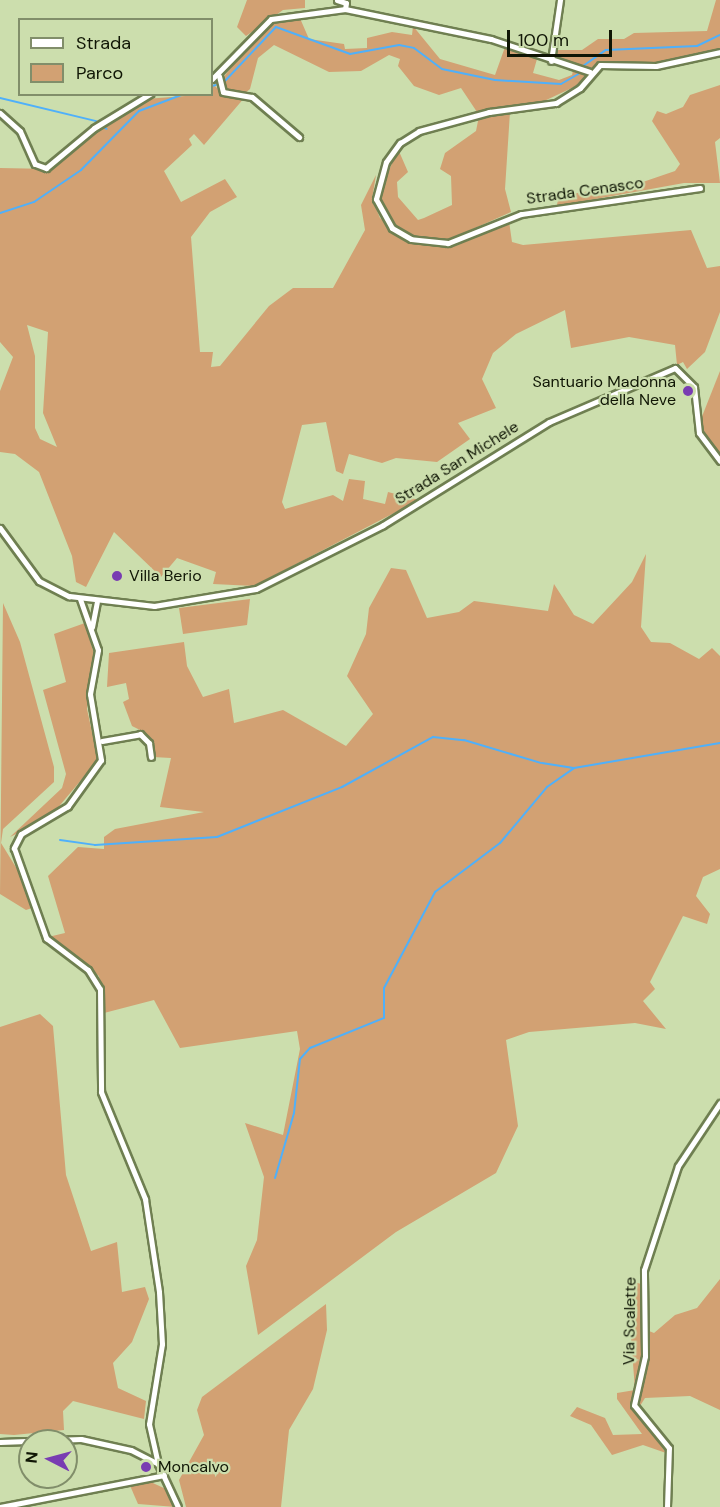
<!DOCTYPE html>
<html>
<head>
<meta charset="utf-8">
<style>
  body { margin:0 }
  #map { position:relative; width:720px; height:1507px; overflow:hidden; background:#ccdead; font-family:"DM Sans",sans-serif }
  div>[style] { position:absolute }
  .green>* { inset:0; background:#d2a173 }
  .stream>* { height:2px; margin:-1px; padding:0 1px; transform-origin:1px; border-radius:1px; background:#4fb0fa }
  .roads { filter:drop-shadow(2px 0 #6f7f51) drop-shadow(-2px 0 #6f7f51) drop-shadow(0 2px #6f7f51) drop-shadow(0 -2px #6f7f51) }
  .street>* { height:5px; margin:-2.5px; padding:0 2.5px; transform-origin:2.5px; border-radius:2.5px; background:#fff }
  .dots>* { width:16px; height:16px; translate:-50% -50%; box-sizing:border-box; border:3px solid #ccdead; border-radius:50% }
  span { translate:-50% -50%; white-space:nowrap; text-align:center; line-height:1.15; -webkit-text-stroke:4.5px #ccdead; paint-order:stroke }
  .street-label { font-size:16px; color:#101605 }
  .poi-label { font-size:16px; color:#101605 }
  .right { translate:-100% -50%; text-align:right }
  .left { translate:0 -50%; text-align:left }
  .legend { position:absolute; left:18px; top:18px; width:195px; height:78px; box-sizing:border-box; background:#ccdead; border:2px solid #818e6a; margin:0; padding:8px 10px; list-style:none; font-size:18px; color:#101605 }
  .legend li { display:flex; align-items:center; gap:12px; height:30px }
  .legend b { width:30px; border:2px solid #818e6a }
  .north { position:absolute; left:18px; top:1429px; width:60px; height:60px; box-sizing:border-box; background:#ccdead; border:2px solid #818e6a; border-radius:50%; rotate:276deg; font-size:16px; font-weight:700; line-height:24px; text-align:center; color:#101605 }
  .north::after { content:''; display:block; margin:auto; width:21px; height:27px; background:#793cb2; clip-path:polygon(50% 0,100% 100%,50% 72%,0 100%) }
  .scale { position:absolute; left:507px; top:30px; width:105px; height:27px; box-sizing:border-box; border:3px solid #101605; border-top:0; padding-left:8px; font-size:18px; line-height:21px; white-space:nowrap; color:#101605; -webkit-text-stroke:4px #ccdead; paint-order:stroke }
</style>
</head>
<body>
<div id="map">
  <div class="green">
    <div style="clip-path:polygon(247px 0,305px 0,305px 8px,283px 10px,246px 36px,237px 27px)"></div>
    <div style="clip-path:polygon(716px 0,720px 0,720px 49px,656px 64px,601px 62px,576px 86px,540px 103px,477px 112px,461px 88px,439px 95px,414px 86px,398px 66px,400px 59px,389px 55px,361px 71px,329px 72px,274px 45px,258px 58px,250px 89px,244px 94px,224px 90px,222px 79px,264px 26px,299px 16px,309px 39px,344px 44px,345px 49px,367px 48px,367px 38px,392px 32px,412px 35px,413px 26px,440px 59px,495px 75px,505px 47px,537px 59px,533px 73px,559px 80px,572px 75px,574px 66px,555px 60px,556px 50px,582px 50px,598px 39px,624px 39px,634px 33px,707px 31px)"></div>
    <div style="clip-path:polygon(evenodd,212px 83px,222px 93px,245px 97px,204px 145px,194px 134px,189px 139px,192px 145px,164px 171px,181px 202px,225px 179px,237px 197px,210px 212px,191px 237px,200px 352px,213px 352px,211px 367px,220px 366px,269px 306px,293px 288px,333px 288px,365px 230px,361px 205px,376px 175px,372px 199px,380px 218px,410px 242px,431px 245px,473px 238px,509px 221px,512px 242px,523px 245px,691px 230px,707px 268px,720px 266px,720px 312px,705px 352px,687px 369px,683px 362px,677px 365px,675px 345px,629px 337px,571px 348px,565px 310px,516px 334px,493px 353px,482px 379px,496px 408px,458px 423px,470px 439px,437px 462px,396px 458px,382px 463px,349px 454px,343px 474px,336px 471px,326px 422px,302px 425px,282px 502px,285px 509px,333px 495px,343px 501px,349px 479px,365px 481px,363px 499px,385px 504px,388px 492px,419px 500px,254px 586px,213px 584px,216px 572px,177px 558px,161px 577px,114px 532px,86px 587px,76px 582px,72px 556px,39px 472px,15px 454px,0 452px,0 391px,13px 357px,0 342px,0 168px,52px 169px,99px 127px,145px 99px,212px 94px,212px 83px,27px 325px,48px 332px,43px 413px,57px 447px,40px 439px,35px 428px,35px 356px,27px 325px)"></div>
    <div style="clip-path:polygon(720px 85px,720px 138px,715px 142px,720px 183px,684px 183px,557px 206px,558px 196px,637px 184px,675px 171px,680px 164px,652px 121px,657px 111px,666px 114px,683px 107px,690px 95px)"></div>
    <div style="clip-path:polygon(510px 112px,505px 189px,511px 212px,448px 240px,412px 236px,387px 219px,379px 194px,398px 149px,408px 172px,397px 182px,398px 197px,418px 220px,424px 218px,452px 205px,451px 176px,440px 169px,445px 153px,476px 131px,479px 116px)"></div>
    <div style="clip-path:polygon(720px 371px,720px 458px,702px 433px,701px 419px)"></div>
    <div style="clip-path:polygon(646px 554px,641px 627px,651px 642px,670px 643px,699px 659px,712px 648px,720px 656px,720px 869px,703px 877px,696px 896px,710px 914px,707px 924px,683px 916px,650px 982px,655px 989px,643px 1001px,666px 1029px,635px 1023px,529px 1032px,506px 1040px,518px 1126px,496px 1173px,396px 1232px,258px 1335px,246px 1266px,257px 1240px,264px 1177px,245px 1123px,283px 1135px,300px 1049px,297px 1031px,180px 1048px,154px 1000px,104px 1013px,99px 976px,48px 937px,65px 933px,48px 876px,78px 847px,104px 849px,104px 837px,115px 829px,204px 812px,160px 807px,171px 758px,153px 757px,146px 733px,132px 726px,123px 702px,129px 699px,126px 683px,107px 687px,109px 653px,184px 642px,187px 666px,203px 697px,229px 689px,234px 723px,283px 710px,346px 746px,373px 714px,347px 676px,366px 634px,369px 608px,391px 568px,406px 570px,427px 618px,459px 612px,474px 601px,548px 611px,554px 584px,574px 615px,593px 624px,632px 582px)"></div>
    <div style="clip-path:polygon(250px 599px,247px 625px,183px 634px,179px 608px)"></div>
    <div style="clip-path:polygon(3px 603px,20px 642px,54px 767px,54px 782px,3px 829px,1px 843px,17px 869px,32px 908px,26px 910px,0 894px)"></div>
    <div style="clip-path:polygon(85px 623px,94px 654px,87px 709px,98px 760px,50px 817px,10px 837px,62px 788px,66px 774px,43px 690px,66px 682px,54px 634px)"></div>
    <div style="clip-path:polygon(40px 1014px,53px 1026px,66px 1175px,91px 1251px,117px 1242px,122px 1292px,145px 1287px,149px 1299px,132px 1342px,113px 1363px,118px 1388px,146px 1401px,144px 1419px,73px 1401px,63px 1411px,64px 1430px,14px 1435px,0 1434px,0 1027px)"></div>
    <div style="clip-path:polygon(720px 1279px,720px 1410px,690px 1396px,645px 1398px,640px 1406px,649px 1429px,666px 1453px,643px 1445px,612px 1455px,591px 1425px,570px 1416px,577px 1407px,605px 1418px,613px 1435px,642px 1434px,617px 1399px,617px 1393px,635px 1390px,631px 1337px,637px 1283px,647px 1285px,649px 1331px,654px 1333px,675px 1315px,697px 1308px)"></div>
    <div style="clip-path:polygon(326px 1304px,327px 1330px,313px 1389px,289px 1430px,281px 1507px,186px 1507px,179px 1480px,204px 1435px,197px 1410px,202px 1397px)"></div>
    <div style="clip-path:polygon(144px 1479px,166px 1489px,176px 1507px,138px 1504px,128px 1481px)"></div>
  </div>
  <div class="stream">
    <div style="left:583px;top:66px;width:28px;rotate:-35deg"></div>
    <div style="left:606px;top:50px;width:91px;rotate:-2.5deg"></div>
    <div style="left:697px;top:46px;width:25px;rotate:-26deg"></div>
    <div style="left:223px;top:83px;width:77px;rotate:-46.6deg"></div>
    <div style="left:276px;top:27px;width:79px;rotate:20deg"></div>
    <div style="left:350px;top:54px;width:50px;rotate:-10.4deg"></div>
    <div style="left:399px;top:45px;width:15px;rotate:11deg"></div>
    <div style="left:414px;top:48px;width:35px;rotate:37deg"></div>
    <div style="left:442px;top:69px;width:54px;rotate:11.7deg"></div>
    <div style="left:495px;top:80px;width:66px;rotate:3.5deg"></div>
    <div style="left:561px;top:84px;width:20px;rotate:-30deg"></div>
    <div style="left:212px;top:86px;width:4px;rotate:-14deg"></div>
    <div style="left:0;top:98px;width:99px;rotate:13.5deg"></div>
    <div style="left:103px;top:127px;width:4px;rotate:27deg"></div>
    <div style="left:0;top:213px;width:36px;rotate:-18deg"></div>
    <div style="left:34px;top:202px;width:57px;rotate:-34.2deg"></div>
    <div style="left:81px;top:170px;width:83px;rotate:-45.5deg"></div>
    <div style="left:139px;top:111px;width:48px;rotate:-20.7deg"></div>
    <div style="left:542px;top:763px;width:32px;rotate:9deg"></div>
    <div style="left:574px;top:768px;width:148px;rotate:-9.7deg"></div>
    <div style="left:60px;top:840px;width:35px;rotate:8deg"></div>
    <div style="left:95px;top:845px;width:122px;rotate:-3.8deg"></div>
    <div style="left:217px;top:837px;width:135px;rotate:-21.8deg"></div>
    <div style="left:342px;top:787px;width:104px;rotate:-28.8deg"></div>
    <div style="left:433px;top:737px;width:31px;rotate:6deg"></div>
    <div style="left:464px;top:740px;width:80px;rotate:16.6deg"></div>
    <div style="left:275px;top:1178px;width:68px;rotate:-73.7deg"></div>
    <div style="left:294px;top:1113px;width:54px;rotate:-83.7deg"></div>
    <div style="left:300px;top:1059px;width:15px;rotate:-48deg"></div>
    <div style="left:310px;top:1048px;width:80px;rotate:-22.1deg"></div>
    <div style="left:384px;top:1018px;width:30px;rotate:-90deg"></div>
    <div style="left:384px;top:988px;width:109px;rotate:-62deg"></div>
    <div style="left:435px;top:892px;width:81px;rotate:-37deg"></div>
    <div style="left:500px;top:843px;width:73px;rotate:-50deg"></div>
    <div style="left:547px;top:787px;width:33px;rotate:-35deg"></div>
  </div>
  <div class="roads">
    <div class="street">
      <div style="left:337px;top:0;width:9px;rotate:18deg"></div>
      <div style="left:346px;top:3px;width:6px;rotate:99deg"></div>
      <div style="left:551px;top:61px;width:62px;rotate:-81.6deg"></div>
      <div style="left:219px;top:76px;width:16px;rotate:76deg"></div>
      <div style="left:223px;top:92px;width:29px;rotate:10deg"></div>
      <div style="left:252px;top:97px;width:62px;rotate:40.4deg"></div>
      <div style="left:212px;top:79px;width:84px;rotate:-45.5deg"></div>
      <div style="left:271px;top:19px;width:75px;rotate:-7.7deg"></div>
      <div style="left:345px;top:9px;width:149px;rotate:11.6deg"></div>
      <div style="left:491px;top:39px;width:104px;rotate:18.4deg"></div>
      <div style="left:0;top:113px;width:27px;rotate:42deg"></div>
      <div style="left:20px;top:131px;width:36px;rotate:66deg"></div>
      <div style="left:35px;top:164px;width:12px;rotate:20deg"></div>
      <div style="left:46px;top:168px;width:62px;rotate:-39.8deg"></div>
      <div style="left:94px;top:128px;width:66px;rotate:-31.3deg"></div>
      <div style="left:700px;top:188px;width:181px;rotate:171.7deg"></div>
      <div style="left:521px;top:214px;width:79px;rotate:158.3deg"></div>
      <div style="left:448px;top:243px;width:37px;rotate:-174deg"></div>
      <div style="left:411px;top:239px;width:22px;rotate:-150deg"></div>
      <div style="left:392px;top:228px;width:33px;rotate:-119deg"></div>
      <div style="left:376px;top:199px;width:38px;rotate:-75deg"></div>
      <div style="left:386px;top:162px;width:24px;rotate:-54deg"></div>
      <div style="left:400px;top:143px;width:22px;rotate:-32deg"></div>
      <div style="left:419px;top:131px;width:73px;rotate:-15.2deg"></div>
      <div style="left:489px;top:112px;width:68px;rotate:-7.7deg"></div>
      <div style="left:556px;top:103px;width:28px;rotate:-32deg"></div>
      <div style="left:580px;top:88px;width:30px;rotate:-49deg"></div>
      <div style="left:600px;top:65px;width:56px;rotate:1deg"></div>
      <div style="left:656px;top:66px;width:66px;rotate:-12.3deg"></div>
      <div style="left:0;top:528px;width:66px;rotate:53.7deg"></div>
      <div style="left:39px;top:581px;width:34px;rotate:27deg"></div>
      <div style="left:69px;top:596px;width:86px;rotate:6.7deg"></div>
      <div style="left:154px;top:606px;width:103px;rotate:-9.5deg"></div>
      <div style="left:256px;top:589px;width:142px;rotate:-26.7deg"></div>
      <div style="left:383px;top:525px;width:195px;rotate:-31.8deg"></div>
      <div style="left:549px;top:422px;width:137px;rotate:-23.2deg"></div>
      <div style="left:675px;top:368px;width:27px;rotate:45deg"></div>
      <div style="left:694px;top:387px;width:46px;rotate:83.8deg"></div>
      <div style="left:699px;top:433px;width:35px;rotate:53deg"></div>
      <div style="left:80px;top:599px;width:54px;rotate:70.6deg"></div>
      <div style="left:98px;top:650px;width:45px;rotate:100.3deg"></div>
      <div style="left:90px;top:694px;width:67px;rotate:80.5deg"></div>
      <div style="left:101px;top:760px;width:57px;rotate:125.7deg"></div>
      <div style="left:68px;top:806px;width:55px;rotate:149.2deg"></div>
      <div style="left:21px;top:834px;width:16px;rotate:117deg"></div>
      <div style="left:14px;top:848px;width:96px;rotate:70.4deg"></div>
      <div style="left:46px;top:938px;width:53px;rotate:37.3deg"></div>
      <div style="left:88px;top:970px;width:22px;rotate:58deg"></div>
      <div style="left:100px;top:989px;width:103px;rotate:89.4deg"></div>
      <div style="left:101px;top:1092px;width:116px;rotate:67.6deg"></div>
      <div style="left:145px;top:1199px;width:94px;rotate:81.4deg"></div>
      <div style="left:159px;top:1292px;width:52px;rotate:86.7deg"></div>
      <div style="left:162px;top:1344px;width:81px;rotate:99.2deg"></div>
      <div style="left:149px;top:1424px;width:41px;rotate:77.3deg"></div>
      <div style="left:158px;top:1464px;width:47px;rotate:65.1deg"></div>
      <div style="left:92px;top:627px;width:25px;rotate:-79deg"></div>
      <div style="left:102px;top:741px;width:39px;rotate:-10deg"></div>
      <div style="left:140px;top:734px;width:13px;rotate:45deg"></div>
      <div style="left:149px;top:743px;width:14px;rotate:82deg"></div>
      <div style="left:0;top:1442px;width:81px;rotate:-2.1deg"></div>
      <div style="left:81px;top:1439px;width:51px;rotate:12.4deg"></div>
      <div style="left:131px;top:1450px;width:30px;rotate:27deg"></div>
      <div style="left:0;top:1507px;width:167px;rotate:-11deg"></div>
      <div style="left:667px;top:1507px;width:59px;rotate:-88.1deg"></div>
      <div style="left:669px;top:1448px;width:55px;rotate:-129.1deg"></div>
      <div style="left:634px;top:1405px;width:50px;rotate:-77.3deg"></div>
      <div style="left:645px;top:1356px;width:86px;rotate:-90.7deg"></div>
      <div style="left:644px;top:1270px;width:109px;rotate:-71.9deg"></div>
      <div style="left:678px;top:1166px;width:76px;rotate:-56.3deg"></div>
    </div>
  </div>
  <div class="dots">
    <div style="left:688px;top:391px;background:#793cb2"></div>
    <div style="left:117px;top:576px;background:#793cb2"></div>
    <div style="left:146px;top:1467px;background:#793cb2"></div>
  </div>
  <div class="street-label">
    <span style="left:585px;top:191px;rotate:-8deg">Strada Cenasco</span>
    <span style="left:457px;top:463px;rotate:-32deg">Strada San Michele</span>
    <span style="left:630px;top:1321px;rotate:-89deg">Via Scalette</span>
  </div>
  <div class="poi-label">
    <span class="right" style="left:676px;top:391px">Santuario Madonna<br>della Neve</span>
    <span class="left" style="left:129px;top:576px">Villa Berio</span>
    <span class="left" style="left:158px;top:1467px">Moncalvo</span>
  </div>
  <ul class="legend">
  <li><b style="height:8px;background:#fff"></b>Strada</li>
  <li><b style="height:16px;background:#d2a173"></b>Parco</li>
  </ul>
  <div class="north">N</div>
  <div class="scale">100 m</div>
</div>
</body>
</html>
